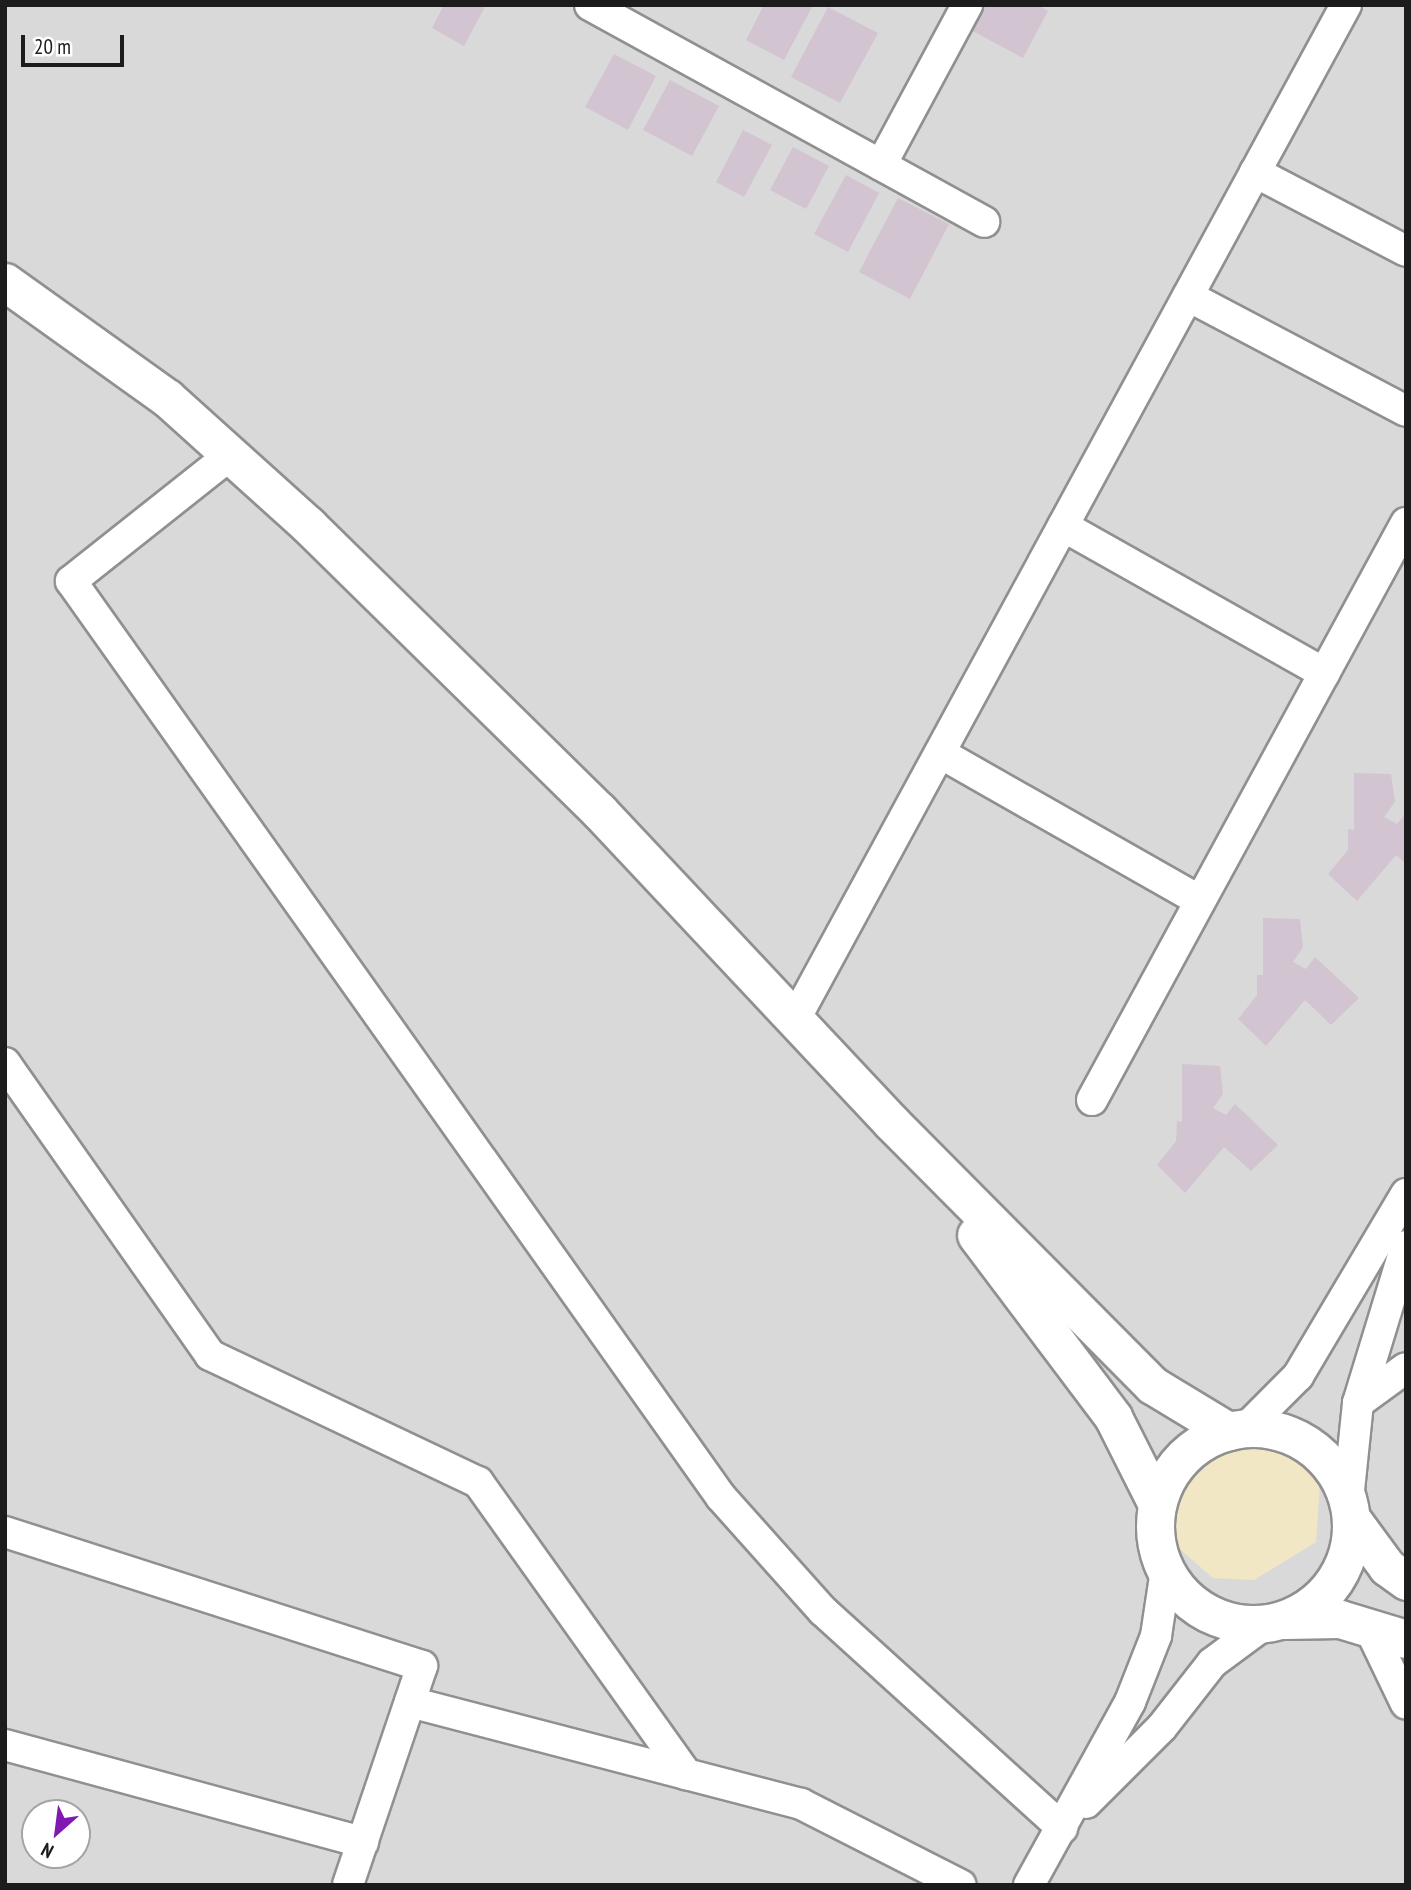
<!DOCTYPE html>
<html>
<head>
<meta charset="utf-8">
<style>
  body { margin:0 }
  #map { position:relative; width:1411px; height:1890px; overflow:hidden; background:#ece3e9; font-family:"PT Sans Narrow",sans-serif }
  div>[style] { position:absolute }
  .residential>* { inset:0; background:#dad9da }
  .park>* { inset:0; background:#f2e7c5 }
  .building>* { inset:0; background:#d2c4d0 }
  .roads { filter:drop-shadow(2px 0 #909090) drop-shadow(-2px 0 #909090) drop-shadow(0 2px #909090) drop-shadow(0 -2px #909090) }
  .minor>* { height:30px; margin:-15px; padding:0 15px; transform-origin:15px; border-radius:15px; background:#fff }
  .tertiary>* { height:37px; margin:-18.5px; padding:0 18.5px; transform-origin:18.5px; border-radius:18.5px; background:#fff }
  .tertiary>.ring { margin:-18.5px; padding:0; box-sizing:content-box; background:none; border:37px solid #fff; border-radius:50% }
  span { translate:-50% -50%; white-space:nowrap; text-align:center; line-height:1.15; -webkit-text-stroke:6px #fff; paint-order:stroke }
  .frame { position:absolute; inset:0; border:7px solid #1c1c1c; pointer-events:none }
  .north { position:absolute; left:21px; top:1799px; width:70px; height:70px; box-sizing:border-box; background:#fff; border:2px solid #a4a4a4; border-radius:50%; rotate:208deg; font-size:19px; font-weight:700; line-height:28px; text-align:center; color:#1c1c1c }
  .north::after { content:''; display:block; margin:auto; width:24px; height:32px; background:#8119b0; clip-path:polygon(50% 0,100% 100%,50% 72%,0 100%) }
  .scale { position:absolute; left:21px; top:35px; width:103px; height:32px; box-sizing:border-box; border:4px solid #1c1c1c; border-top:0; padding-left:9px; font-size:21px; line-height:24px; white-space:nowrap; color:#1c1c1c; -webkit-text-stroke:5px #fff; paint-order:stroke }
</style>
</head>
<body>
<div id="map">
  <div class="residential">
    <div style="clip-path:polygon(evenodd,5px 5px,1406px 5px,1406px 1885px,5px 1885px,5px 5px,35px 1813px,77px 1813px,77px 1855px,35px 1855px,35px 1813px)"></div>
  </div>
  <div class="park">
    <div style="clip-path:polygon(1228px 1431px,1322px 1456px,1316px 1542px,1254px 1580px,1213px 1578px,1158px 1530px,1169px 1475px)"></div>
  </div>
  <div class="building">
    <div style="clip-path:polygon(444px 5px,486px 5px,464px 46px,432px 28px)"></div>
    <div style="clip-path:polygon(764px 5px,813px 5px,784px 60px,746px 40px)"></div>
    <div style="clip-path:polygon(979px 5px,1038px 5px,1048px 11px,1023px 58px,967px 28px)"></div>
    <div style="clip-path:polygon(828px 7px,878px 33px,840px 103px,791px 77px)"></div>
    <div style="clip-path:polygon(614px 54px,656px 76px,628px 130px,585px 107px)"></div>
    <div style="clip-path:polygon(670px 80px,719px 106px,692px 156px,643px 130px)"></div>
    <div style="clip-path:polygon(743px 130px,772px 145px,744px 197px,716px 182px)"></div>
    <div style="clip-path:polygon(793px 147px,829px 166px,806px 209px,770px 190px)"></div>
    <div style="clip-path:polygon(846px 175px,879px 193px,848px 252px,814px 234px)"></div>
    <div style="clip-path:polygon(898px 198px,949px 224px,910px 299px,859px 272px)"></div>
    <div style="clip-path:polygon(1354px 773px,1391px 774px,1395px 802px,1384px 817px,1397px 824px,1406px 813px,1406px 864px,1396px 855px,1357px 901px,1328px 874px,1348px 850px,1348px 829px,1354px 830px)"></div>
    <div style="clip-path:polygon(1263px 918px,1300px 919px,1303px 947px,1293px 962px,1306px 969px,1315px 957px,1359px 998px,1331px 1025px,1305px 1000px,1266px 1046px,1238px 1019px,1257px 995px,1257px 975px,1263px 975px)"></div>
    <div style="clip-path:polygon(1182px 1064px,1220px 1066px,1223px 1094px,1213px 1108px,1226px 1115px,1235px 1104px,1278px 1145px,1251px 1171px,1224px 1147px,1185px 1193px,1157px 1165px,1176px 1141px,1177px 1121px,1182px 1122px)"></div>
  </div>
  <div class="roads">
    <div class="minor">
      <div style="left:590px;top:5px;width:450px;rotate:28.8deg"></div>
      <div style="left:881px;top:165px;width:182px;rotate:-61.7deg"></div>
      <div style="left:1255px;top:172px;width:170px;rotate:27.6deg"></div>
      <div style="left:1188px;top:296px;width:246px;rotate:27.8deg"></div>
      <div style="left:230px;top:455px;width:203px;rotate:141.6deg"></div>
      <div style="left:71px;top:581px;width:1123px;rotate:54.64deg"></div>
      <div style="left:721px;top:1497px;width:153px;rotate:48.2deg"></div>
      <div style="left:823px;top:1611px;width:323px;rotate:42.2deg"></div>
      <div style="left:1063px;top:526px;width:300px;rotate:29.4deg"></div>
      <div style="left:940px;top:753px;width:299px;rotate:29.6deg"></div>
      <div style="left:795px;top:1019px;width:1154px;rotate:-61.48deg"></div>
      <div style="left:5px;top:1063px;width:357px;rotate:54.9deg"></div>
      <div style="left:210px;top:1355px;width:297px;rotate:25.4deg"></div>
      <div style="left:478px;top:1482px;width:359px;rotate:54.5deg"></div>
      <div style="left:686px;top:1774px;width:119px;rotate:14.6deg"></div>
      <div style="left:801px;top:1804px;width:179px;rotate:26.9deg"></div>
      <div style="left:1092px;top:1100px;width:657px;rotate:-61.45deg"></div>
      <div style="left:1358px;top:1403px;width:59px;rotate:-36.1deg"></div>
      <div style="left:1246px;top:1428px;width:74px;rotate:-45deg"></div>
      <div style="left:1298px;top:1376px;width:212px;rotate:-59.3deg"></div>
      <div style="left:1348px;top:1500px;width:98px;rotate:-84.1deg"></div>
      <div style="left:1358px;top:1403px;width:164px;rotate:-73deg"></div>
      <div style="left:5px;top:1532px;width:438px;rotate:17.8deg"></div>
      <div style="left:422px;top:1666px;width:231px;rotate:108.7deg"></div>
      <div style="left:1369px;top:1627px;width:85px;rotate:64.3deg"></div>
      <div style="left:410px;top:1702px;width:285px;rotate:14.6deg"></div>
      <div style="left:5px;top:1745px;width:371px;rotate:15.2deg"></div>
      <div style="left:1086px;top:1803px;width:107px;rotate:-45deg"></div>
      <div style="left:1162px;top:1727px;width:81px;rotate:-52deg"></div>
      <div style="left:1212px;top:1663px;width:67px;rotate:-36.5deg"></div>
      <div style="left:1029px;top:1885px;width:209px;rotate:-61.1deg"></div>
      <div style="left:1130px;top:1702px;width:71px;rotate:-68.5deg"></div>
      <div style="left:1156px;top:1636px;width:67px;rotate:-81.4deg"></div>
    </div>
    <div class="tertiary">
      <div style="left:5px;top:282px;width:199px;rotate:35.6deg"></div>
      <div style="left:167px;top:398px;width:190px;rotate:42deg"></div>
      <div style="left:308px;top:525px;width:408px;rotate:44.5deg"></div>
      <div style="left:599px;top:811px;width:427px;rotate:46.8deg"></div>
      <div style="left:891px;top:1122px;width:371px;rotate:45.2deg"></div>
      <div style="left:1152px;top:1385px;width:89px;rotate:31.2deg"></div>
      <div style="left:976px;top:1235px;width:228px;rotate:53deg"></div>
      <div style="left:1113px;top:1417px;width:97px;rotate:63.2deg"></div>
      <div class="ring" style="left:1155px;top:1428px;width:159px;height:159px"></div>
      <div style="left:1351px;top:1518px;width:61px;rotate:53.7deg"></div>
      <div style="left:1387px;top:1567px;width:24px;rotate:36deg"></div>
      <div style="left:1284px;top:1620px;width:56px;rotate:-1deg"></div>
      <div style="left:1340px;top:1619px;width:69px;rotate:16.9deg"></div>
    </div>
  </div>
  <div class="frame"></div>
  <div class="north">N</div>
  <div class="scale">20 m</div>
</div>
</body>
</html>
